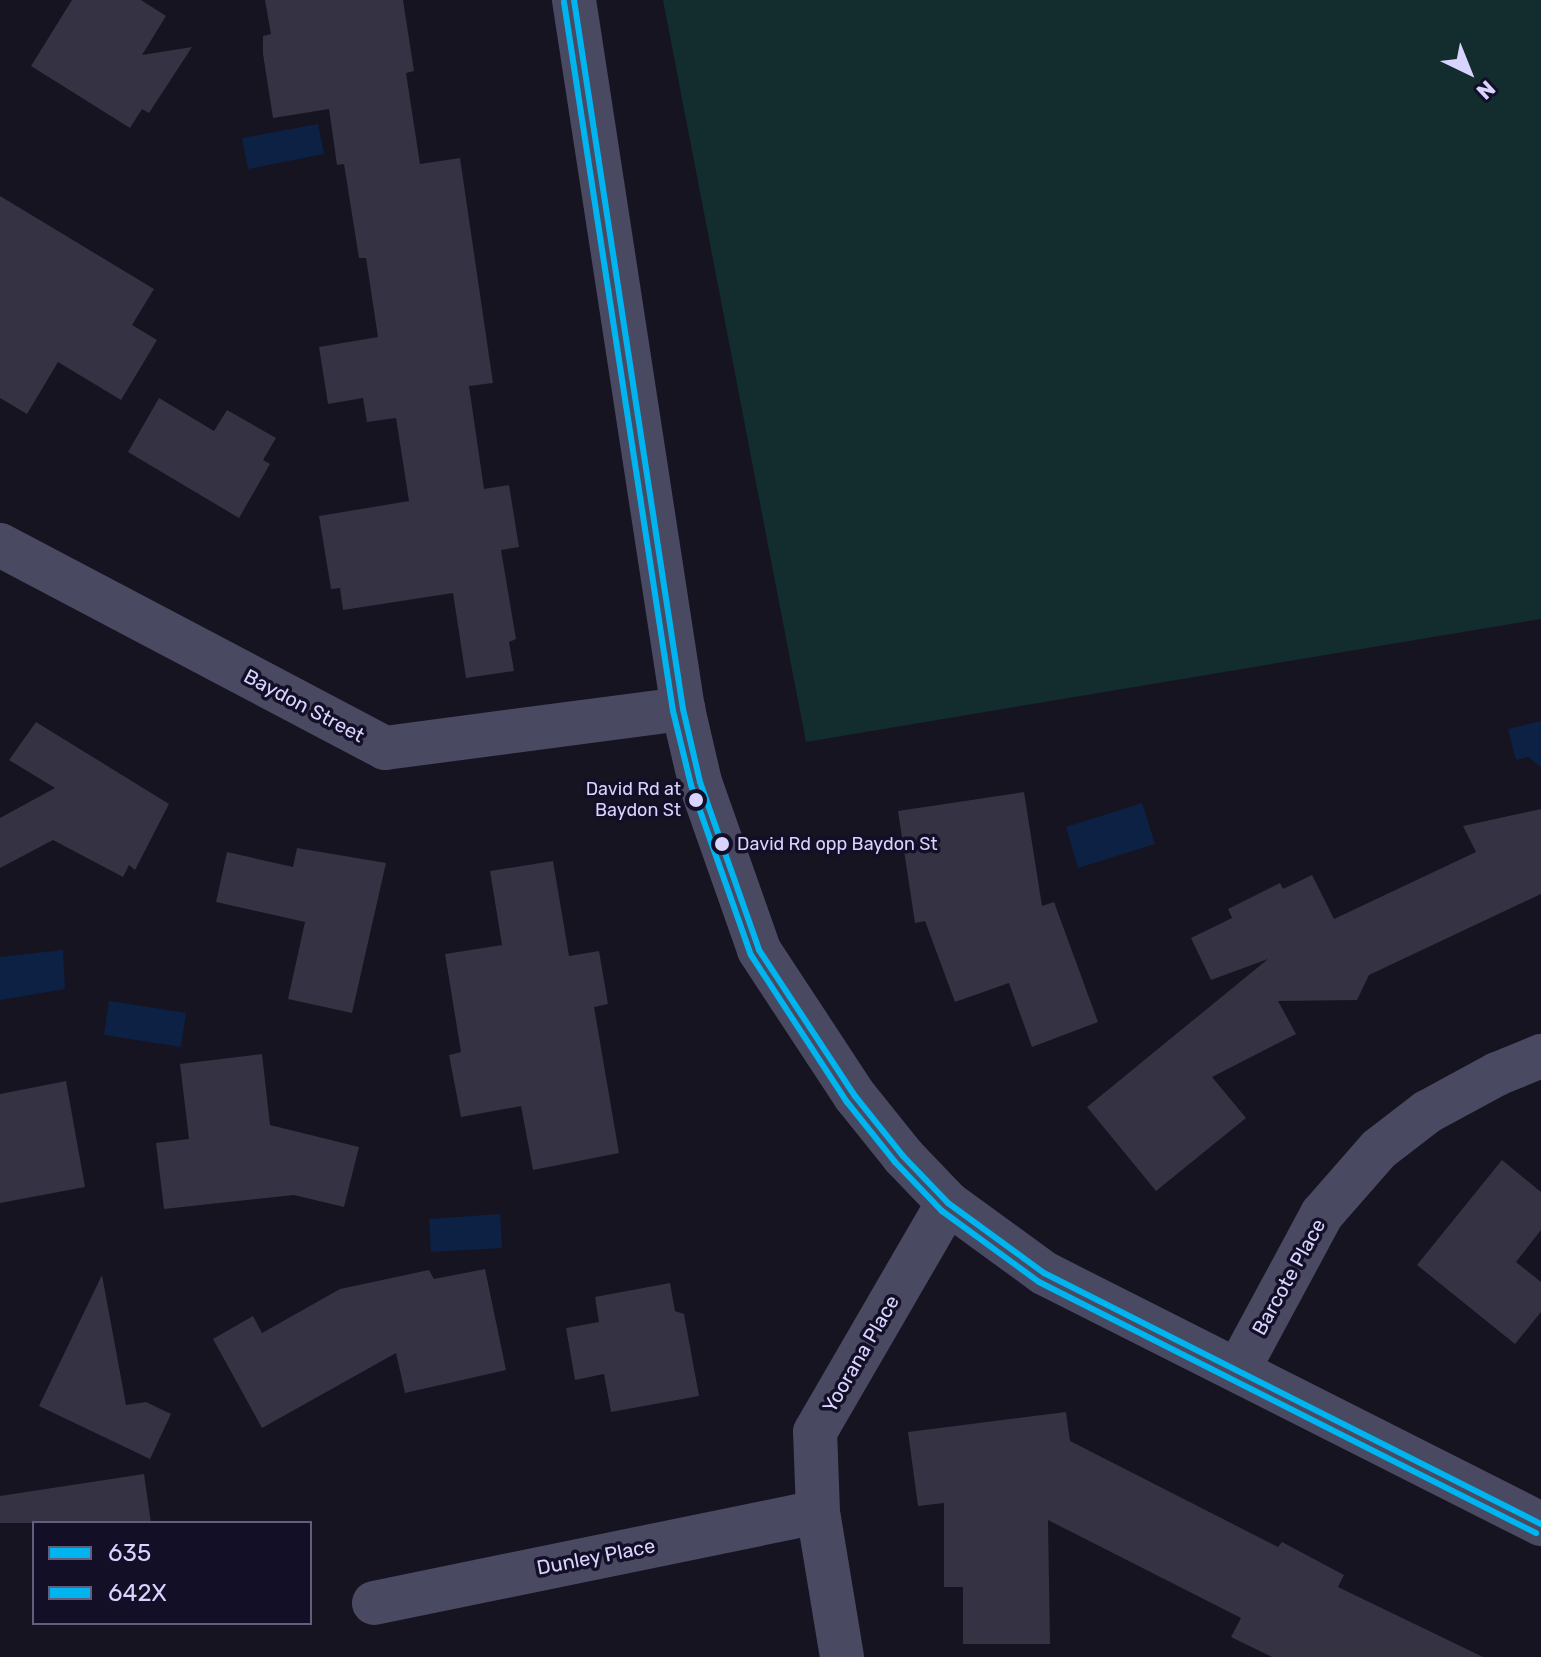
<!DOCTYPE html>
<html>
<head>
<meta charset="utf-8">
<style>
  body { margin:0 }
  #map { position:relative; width:1541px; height:1657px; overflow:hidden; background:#161421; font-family:Rubik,sans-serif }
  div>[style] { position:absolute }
  .green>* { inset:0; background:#132c2d }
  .water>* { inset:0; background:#0d2144 }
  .building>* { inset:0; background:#343243 }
  .minor>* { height:44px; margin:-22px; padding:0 22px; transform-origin:22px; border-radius:22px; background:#4a4962 }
  .tertiary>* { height:44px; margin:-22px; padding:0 22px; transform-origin:22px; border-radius:22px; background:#4a4962 }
  .bus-1>* { height:6px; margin:-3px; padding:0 3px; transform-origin:3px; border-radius:3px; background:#00b5ef }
  .bus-2>* { height:6px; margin:-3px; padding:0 3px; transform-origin:3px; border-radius:3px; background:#00b5ef }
  .dots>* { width:22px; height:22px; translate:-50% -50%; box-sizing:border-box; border:4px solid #130f26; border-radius:50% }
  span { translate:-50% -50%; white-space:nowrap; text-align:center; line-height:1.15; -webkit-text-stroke:7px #130f26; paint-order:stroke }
  .bus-label { font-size:18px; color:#d9d4ff }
  .right { translate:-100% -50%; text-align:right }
  .left { translate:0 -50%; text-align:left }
  .street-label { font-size:20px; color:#d9d4ff }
  .legend { position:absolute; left:32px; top:1521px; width:280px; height:104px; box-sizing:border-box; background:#130f26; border:2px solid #625e7d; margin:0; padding:10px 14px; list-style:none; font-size:24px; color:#d9d4ff }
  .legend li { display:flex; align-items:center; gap:16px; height:40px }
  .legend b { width:40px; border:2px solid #625e7d }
  .north { position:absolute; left:1429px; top:32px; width:80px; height:80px; -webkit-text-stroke:6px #130f26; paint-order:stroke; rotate:137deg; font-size:22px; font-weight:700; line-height:32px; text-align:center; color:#d9d4ff }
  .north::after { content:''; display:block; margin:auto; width:28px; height:36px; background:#d9d4ff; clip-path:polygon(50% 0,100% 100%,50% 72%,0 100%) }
</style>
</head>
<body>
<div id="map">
  <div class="green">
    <div style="clip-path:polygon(663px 0,1541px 0,1541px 619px,806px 742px)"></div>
  </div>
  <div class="water">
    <div style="clip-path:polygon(318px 124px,324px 154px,248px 169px,242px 138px)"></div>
    <div style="clip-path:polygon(1541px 721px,1541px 767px,1528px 757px,1516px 760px,1508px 729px)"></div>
    <div style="clip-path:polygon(1142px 803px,1155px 844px,1078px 868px,1066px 827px)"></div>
    <div style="clip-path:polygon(63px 950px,65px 989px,0 1000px,0 957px)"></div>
    <div style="clip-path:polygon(109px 1001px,186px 1013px,181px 1047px,104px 1035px)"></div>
    <div style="clip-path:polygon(500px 1214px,502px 1248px,431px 1252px,429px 1219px)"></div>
  </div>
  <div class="building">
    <div style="clip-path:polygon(72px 0,141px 0,166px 16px,142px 55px,192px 47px,149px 113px,142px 109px,130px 128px,31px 66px)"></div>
    <div style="clip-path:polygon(265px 0,403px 0,414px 71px,406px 73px,420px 164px,460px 158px,493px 383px,469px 386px,484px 489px,509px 485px,519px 547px,501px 550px,516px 639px,509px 642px,514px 671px,466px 678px,453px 593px,343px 610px,340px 588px,331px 589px,319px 516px,409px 501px,396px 418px,367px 422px,363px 398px,328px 404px,319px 347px,378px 337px,366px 258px,359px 258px,344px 164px,337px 165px,329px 109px,273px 118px,263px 54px,263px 36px,271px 34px)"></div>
    <div style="clip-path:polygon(0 196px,154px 289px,132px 325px,157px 340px,121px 400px,58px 362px,27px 414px,0 398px)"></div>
    <div style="clip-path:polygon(159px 398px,214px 431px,227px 410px,276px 438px,263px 460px,270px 464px,239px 518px,128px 452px)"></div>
    <div style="clip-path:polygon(36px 722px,169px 804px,135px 870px,129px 865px,123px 877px,53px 840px,0 868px,0 818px,55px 788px,9px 760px)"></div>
    <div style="clip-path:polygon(1024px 792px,1042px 906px,1054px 902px,1098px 1022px,1032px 1047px,1009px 983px,955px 1002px,925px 921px,915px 923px,898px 811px)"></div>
    <div style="clip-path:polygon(1541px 809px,1541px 894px,1369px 975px,1357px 1000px,1278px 1001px,1296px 1034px,1212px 1077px,1246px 1118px,1156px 1191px,1087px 1107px,1268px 959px,1211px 980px,1191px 938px,1232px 918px,1228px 909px,1280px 883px,1283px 889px,1312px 875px,1334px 919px,1476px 852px,1463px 826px)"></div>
    <div style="clip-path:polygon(297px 848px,386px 863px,352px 1013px,288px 999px,305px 922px,216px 902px,227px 852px,293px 867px)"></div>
    <div style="clip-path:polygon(553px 861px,569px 956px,599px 951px,608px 1004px,594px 1007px,619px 1153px,533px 1170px,521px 1106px,461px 1117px,449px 1055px,461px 1052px,445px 954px,502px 945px,490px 871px)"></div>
    <div style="clip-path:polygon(262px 1054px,270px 1125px,359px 1147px,344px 1207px,294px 1195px,164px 1209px,156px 1143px,189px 1139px,180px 1064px)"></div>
    <div style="clip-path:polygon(66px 1081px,85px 1187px,0 1203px,0 1094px)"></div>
    <div style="clip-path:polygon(1502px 1160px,1541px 1192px,1541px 1230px,1516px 1262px,1541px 1282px,1541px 1312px,1515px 1344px,1417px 1265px)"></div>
    <div style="clip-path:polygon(485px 1269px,506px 1370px,405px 1393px,396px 1353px,262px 1428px,213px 1339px,253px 1316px,262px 1333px,340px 1289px,429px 1270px,434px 1279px)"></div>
    <div style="clip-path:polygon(102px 1275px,126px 1405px,146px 1402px,171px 1414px,150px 1459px,39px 1406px)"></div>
    <div style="clip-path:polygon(670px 1283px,675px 1311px,684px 1314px,699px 1396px,611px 1412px,604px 1374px,575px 1380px,566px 1328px,599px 1322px,595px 1297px)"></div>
    <div style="clip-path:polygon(1066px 1412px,1070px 1441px,1278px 1547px,1282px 1542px,1344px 1575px,1338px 1587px,1483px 1657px,1272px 1657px,1231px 1637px,1241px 1618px,1048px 1520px,1050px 1644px,963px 1644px,963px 1587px,944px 1587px,944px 1503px,918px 1506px,908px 1432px)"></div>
    <div style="clip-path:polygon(144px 1474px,151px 1523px,0 1523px,0 1496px)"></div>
  </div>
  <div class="minor">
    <div style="left:0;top:545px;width:435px;rotate:27.8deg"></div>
    <div style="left:385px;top:748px;width:301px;rotate:-7.5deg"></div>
    <div style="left:1238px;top:1370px;width:177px;rotate:-61.7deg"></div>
    <div style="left:1322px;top:1214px;width:86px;rotate:-48.8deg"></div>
    <div style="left:1379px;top:1149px;width:61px;rotate:-37.6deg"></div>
    <div style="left:1427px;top:1112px;width:80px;rotate:-28.5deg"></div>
    <div style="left:1497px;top:1074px;width:48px;rotate:-22.2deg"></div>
    <div style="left:374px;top:1603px;width:453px;rotate:-11.6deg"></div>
    <div style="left:842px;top:1657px;width:147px;rotate:-99.4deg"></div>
    <div style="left:818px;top:1512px;width:80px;rotate:-92.1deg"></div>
    <div style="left:815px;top:1432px;width:265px;rotate:-59.9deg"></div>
  </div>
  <div class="tertiary">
    <div style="left:574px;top:0;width:717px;rotate:81.26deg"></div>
    <div style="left:683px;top:709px;width:75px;rotate:76.9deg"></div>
    <div style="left:700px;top:782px;width:178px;rotate:70.6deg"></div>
    <div style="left:759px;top:950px;width:175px;rotate:56.7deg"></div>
    <div style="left:855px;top:1096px;width:77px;rotate:51.3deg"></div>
    <div style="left:903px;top:1156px;width:65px;rotate:46.2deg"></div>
    <div style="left:948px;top:1203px;width:119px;rotate:36.1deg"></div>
    <div style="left:1044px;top:1273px;width:557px;rotate:26.8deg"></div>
  </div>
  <div class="bus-1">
    <div style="left:574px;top:0;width:717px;rotate:81.26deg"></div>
    <div style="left:683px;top:709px;width:75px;rotate:76.9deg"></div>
    <div style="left:700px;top:782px;width:178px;rotate:70.6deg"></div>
    <div style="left:759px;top:950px;width:175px;rotate:56.7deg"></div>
    <div style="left:855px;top:1096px;width:77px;rotate:51.3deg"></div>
    <div style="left:903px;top:1156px;width:65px;rotate:46.2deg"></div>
    <div style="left:948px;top:1203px;width:119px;rotate:36.1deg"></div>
    <div style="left:1044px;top:1273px;width:557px;rotate:26.8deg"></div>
  </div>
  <div class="bus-2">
    <div style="left:564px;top:2px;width:717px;rotate:81.26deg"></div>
    <div style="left:673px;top:711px;width:76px;rotate:76.3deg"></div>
    <div style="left:691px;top:785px;width:180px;rotate:70.6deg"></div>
    <div style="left:751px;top:955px;width:176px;rotate:56.9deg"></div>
    <div style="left:847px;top:1102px;width:77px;rotate:51.3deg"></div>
    <div style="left:895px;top:1162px;width:68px;rotate:46.2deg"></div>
    <div style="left:942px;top:1211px;width:120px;rotate:36.2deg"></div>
    <div style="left:1039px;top:1282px;width:557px;rotate:26.8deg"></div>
  </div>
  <div class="dots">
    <div style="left:696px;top:800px;background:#d9d4ff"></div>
    <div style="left:722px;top:844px;background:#d9d4ff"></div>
  </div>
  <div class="bus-label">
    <span class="right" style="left:681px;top:800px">David Rd at<br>Baydon St</span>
    <span class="left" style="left:737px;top:844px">David Rd opp Baydon St</span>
  </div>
  <div class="street-label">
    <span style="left:304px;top:706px;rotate:28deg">Baydon Street</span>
    <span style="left:1289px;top:1277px;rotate:-61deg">Barcote Place</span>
    <span style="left:861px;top:1354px;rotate:-60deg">Yoorana Place</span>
    <span style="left:596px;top:1557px;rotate:-11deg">Dunley Place</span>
  </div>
  <ul class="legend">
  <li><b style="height:10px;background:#00b5ef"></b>635</li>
  <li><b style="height:10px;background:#00b5ef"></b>642X</li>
  </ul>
  <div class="north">N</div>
</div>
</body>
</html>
